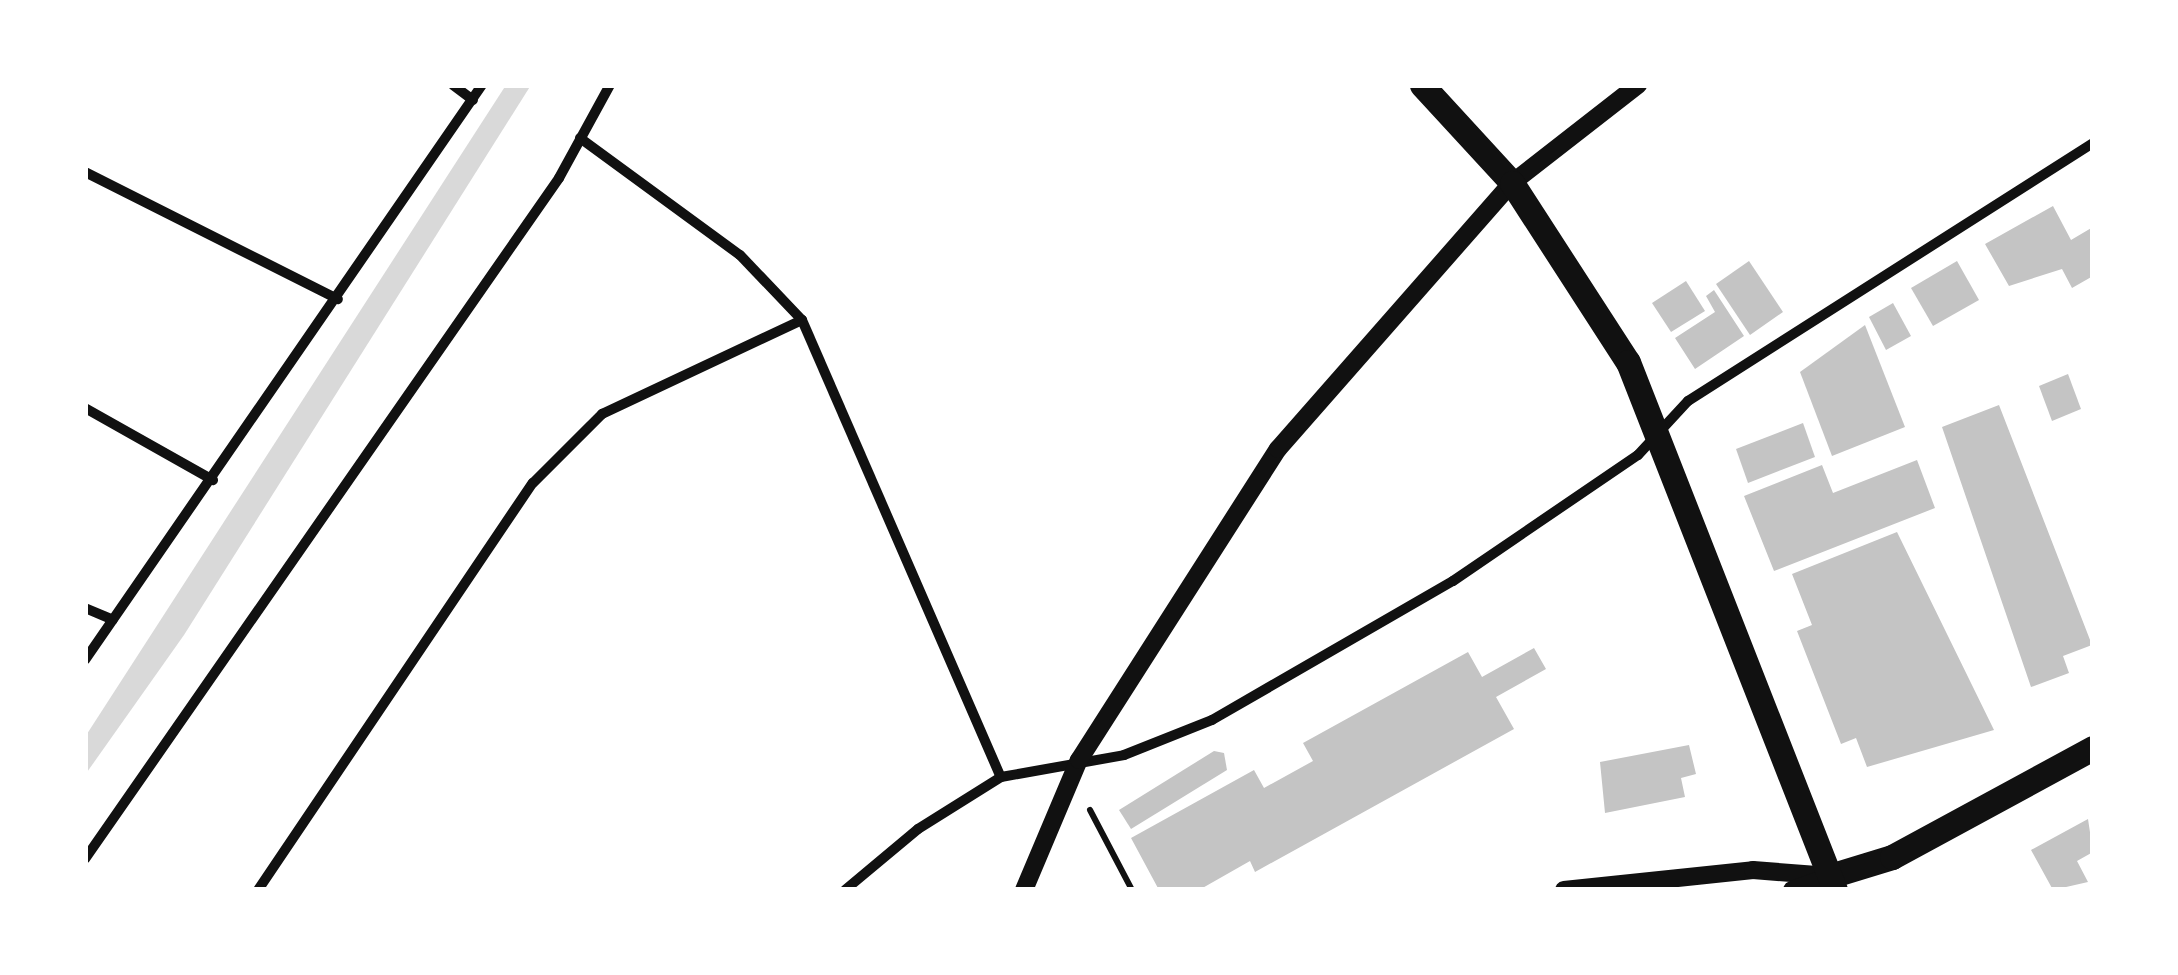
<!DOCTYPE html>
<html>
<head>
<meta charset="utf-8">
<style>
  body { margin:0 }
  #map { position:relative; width:2178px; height:975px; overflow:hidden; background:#fff; font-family:Cabin,sans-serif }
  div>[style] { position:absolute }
  .water>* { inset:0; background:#d9d9d9 }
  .building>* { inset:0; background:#c4c4c4 }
  .path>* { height:6px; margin:-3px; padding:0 3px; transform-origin:3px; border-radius:3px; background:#111 }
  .minor>* { height:10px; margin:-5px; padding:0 5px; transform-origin:5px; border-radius:5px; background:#111 }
  .tertiary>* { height:18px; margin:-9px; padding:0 9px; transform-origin:9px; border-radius:9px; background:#111 }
  .primary>* { height:25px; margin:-12.5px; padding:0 12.5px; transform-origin:12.5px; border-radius:12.5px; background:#111 }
  .trunk>* { height:25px; margin:-12.5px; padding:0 12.5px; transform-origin:12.5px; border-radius:12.5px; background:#111 }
  span { translate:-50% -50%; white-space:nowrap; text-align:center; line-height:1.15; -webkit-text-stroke:10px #fff; paint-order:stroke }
  .frame { position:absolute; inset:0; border:88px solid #fff; pointer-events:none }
</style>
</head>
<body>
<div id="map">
  <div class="water">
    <div style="clip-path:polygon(506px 85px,531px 85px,184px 635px,85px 775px,85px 737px)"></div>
  </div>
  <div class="building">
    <div style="clip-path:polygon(2053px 206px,2071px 240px,2093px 227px,2093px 276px,2072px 288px,2062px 269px,2009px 286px,1985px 244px)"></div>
    <div style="clip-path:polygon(1749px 261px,1783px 312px,1750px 335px,1716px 284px)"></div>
    <div style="clip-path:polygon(1957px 261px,1979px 300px,1933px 326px,1911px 288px)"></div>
    <div style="clip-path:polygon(1686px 281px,1705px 311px,1671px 332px,1652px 303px)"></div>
    <div style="clip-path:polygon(1714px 290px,1744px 336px,1695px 369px,1675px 338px,1715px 312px,1706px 296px)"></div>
    <div style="clip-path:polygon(1893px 303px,1911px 336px,1886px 350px,1869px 317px)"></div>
    <div style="clip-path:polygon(1865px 325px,1905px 427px,1832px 456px,1800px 372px)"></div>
    <div style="clip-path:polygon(2068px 374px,2081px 409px,2052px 421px,2039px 386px)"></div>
    <div style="clip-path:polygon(1999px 405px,2092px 645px,2063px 656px,2069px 673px,2031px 687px,1942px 427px)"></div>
    <div style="clip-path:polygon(1803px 423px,1815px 457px,1748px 483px,1736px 449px)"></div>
    <div style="clip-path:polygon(1917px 460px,1935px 508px,1774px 571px,1744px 496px,1822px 465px,1833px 493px)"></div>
    <div style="clip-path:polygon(1897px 532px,1994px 730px,1867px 767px,1856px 738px,1841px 744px,1797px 631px,1812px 625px,1792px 574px)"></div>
    <div style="clip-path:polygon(1534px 648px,1546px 669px,1496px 697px,1514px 729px,1255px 872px,1250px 861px,1199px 890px,1159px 890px,1131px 838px,1254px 770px,1264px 788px,1313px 761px,1303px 743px,1468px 652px,1482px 677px)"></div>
    <div style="clip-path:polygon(1689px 745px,1696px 774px,1681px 778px,1685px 797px,1605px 813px,1600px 762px)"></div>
    <div style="clip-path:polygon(1214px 751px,1224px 753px,1227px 770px,1131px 829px,1119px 810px)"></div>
    <div style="clip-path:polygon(2088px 819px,2093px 852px,2077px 861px,2088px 882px,2053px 890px,2031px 850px)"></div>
  </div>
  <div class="path">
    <div style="left:1090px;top:810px;width:90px;rotate:62.3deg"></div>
  </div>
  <div class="minor">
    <div style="left:453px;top:85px;width:25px;rotate:37deg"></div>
    <div style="left:580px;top:138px;width:198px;rotate:36.2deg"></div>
    <div style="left:740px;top:255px;width:90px;rotate:46.4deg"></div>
    <div style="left:802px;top:320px;width:498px;rotate:66.5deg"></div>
    <div style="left:85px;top:172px;width:283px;rotate:26.7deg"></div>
    <div style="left:85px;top:408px;width:147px;rotate:29.4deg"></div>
    <div style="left:85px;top:608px;width:30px;rotate:23deg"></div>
    <div style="left:85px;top:660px;width:699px;rotate:-55.38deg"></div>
    <div style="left:85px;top:859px;width:830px;rotate:-55.16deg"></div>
    <div style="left:559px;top:178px;width:106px;rotate:-61.3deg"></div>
    <div style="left:258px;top:890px;width:491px;rotate:-56deg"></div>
    <div style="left:533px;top:483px;width:98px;rotate:-45deg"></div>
    <div style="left:602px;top:414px;width:221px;rotate:-25.2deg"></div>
    <div style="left:845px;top:890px;width:95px;rotate:-39.9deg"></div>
    <div style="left:918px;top:829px;width:98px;rotate:-32.1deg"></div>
    <div style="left:1001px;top:777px;width:125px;rotate:-10.1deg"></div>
    <div style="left:1124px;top:755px;width:95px;rotate:-21.7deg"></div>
    <div style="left:1212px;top:720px;width:278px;rotate:-30deg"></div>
    <div style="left:1453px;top:581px;width:224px;rotate:-34.3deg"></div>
    <div style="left:1638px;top:455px;width:74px;rotate:-47.2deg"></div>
    <div style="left:1688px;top:401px;width:480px;rotate:-32.5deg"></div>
  </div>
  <div class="tertiary">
    <div style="left:1024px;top:890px;width:141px;rotate:-67.1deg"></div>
    <div style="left:1079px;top:760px;width:369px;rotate:-57.4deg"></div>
    <div style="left:1278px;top:449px;width:354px;rotate:-48.7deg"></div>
    <div style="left:1512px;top:183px;width:160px;rotate:-37.9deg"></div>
    <div style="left:1564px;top:890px;width:190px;rotate:-6deg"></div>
    <div style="left:1753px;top:870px;width:77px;rotate:4.5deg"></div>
    <div style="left:1792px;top:890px;width:35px;rotate:-20deg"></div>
  </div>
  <div class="primary">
    <div style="left:1830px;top:876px;width:65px;rotate:-17deg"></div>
    <div style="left:1892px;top:857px;width:229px;rotate:-28.5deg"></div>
  </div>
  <div class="trunk">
    <div style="left:1422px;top:85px;width:133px;rotate:47.4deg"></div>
    <div style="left:1512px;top:183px;width:213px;rotate:57.1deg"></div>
    <div style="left:1628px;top:362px;width:567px;rotate:68.59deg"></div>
  </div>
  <div class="frame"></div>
</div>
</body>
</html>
